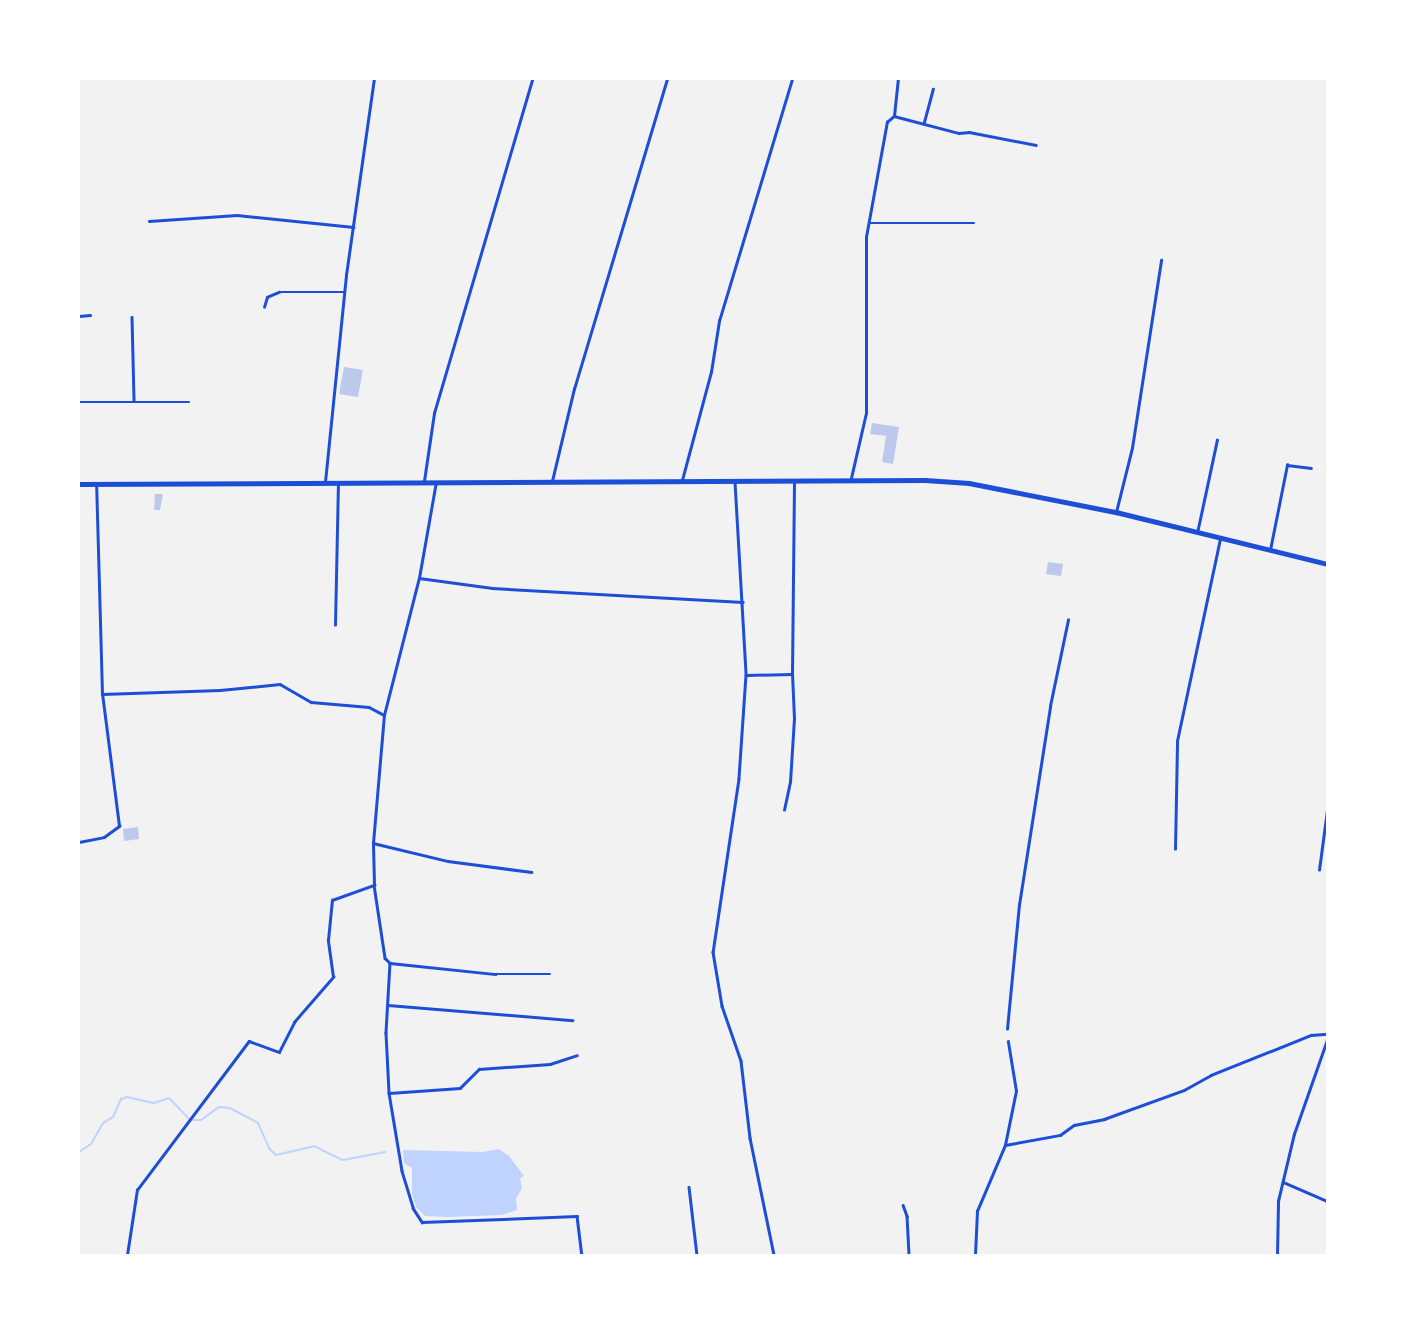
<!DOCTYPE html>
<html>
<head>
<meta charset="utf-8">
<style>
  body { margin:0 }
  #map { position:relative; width:1406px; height:1334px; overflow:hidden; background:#f2f2f2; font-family:Commissioner,sans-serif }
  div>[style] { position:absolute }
  .water>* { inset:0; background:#bfd3fe }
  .stream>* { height:2px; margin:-1px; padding:0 1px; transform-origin:1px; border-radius:1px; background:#bfd3fe }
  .building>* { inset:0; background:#bdc9ec }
  .minor>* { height:2.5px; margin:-1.25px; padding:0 1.25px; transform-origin:1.25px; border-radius:1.25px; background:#1d4ed8 }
  .trunk>* { height:4.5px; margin:-2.25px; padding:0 2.25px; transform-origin:2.25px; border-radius:2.25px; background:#1d4ed8 }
  span { translate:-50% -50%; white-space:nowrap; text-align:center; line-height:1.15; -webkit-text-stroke:5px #fff; paint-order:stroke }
  .frame { position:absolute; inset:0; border:80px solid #fff; pointer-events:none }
</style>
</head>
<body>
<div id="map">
  <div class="water">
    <div style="clip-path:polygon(499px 1149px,509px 1156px,524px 1176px,520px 1178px,522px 1188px,516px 1199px,517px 1210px,502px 1215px,447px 1217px,425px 1216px,416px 1207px,412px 1194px,412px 1168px,404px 1163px,403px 1150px,483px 1152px)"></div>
  </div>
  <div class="stream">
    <div style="left:79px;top:1152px;width:14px;rotate:-34deg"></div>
    <div style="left:91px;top:1144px;width:24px;rotate:-60deg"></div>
    <div style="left:103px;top:1123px;width:12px;rotate:-31deg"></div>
    <div style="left:113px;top:1117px;width:20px;rotate:-66deg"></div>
    <div style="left:121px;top:1099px;width:6px;rotate:-18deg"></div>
    <div style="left:127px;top:1097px;width:28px;rotate:13deg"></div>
    <div style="left:154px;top:1103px;width:16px;rotate:-18deg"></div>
    <div style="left:169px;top:1098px;width:30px;rotate:46deg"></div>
    <div style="left:190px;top:1120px;width:11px"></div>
    <div style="left:201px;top:1120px;width:22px;rotate:-36deg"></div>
    <div style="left:219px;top:1107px;width:11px;rotate:5deg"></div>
    <div style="left:230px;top:1108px;width:32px;rotate:28deg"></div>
    <div style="left:258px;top:1123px;width:27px;rotate:66deg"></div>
    <div style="left:269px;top:1148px;width:10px;rotate:45deg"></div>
    <div style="left:276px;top:1155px;width:39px;rotate:-13deg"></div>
    <div style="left:314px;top:1146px;width:32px;rotate:26deg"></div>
    <div style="left:343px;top:1160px;width:43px;rotate:-10.8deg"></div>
  </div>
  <div class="building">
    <div style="clip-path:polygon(344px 367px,363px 370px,358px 397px,339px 394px)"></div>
    <div style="clip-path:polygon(872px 423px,899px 427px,893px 464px,882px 462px,886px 436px,870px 434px)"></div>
    <div style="clip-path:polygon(155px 494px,163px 494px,160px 510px,154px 510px)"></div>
    <div style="clip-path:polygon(1048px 562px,1063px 564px,1061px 576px,1046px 574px)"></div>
    <div style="clip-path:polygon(138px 827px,139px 839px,124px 841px,123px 829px)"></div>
  </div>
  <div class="minor">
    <div style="left:894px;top:116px;width:37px;rotate:-84deg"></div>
    <div style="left:924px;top:122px;width:34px;rotate:-75deg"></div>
    <div style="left:149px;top:221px;width:88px;rotate:-3.9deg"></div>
    <div style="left:237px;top:215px;width:117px;rotate:5.9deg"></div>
    <div style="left:870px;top:223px;width:104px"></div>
    <div style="left:264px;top:307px;width:10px;rotate:-73deg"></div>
    <div style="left:267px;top:297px;width:13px;rotate:-23deg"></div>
    <div style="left:279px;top:292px;width:66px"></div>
    <div style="left:79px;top:316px;width:11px;rotate:-5deg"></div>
    <div style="left:132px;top:317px;width:83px;rotate:88.6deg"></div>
    <div style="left:79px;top:402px;width:110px"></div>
    <div style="left:851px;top:478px;width:67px;rotate:-77deg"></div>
    <div style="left:866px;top:413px;width:176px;rotate:-90deg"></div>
    <div style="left:866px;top:237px;width:117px;rotate:-79.7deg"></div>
    <div style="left:887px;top:122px;width:9px;rotate:-41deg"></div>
    <div style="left:894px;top:116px;width:67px;rotate:14.7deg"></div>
    <div style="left:959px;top:133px;width:10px;rotate:-6deg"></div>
    <div style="left:969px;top:132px;width:68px;rotate:11deg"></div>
    <div style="left:682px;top:480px;width:112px;rotate:-75deg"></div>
    <div style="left:711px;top:372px;width:52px;rotate:-81.1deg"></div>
    <div style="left:719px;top:321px;width:253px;rotate:-73.2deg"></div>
    <div style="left:424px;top:481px;width:69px;rotate:-81.6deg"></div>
    <div style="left:434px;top:413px;width:348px;rotate:-73.6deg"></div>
    <div style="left:552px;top:481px;width:95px;rotate:-76.6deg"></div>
    <div style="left:574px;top:389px;width:324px;rotate:-73.3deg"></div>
    <div style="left:325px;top:482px;width:208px;rotate:-84.2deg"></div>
    <div style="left:346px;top:275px;width:198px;rotate:-81.9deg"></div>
    <div style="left:735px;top:482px;width:193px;rotate:86.7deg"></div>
    <div style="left:746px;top:675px;width:104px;rotate:93.9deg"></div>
    <div style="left:739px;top:779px;width:175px;rotate:98.5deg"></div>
    <div style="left:713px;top:952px;width:55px;rotate:80.5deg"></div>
    <div style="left:722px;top:1006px;width:58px;rotate:70.9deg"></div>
    <div style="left:741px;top:1061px;width:78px;rotate:83.3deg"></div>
    <div style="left:750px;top:1138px;width:119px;rotate:78.4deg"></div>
    <div style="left:1116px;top:512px;width:66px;rotate:-76deg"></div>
    <div style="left:1132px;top:448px;width:190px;rotate:-81.2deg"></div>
    <div style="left:1197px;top:533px;width:95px;rotate:-77.9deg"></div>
    <div style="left:1270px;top:550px;width:87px;rotate:-78.7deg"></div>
    <div style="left:1287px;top:465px;width:24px;rotate:7deg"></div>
    <div style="left:419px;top:578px;width:74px;rotate:7.8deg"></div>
    <div style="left:492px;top:588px;width:251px;rotate:3.2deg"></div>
    <div style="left:335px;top:625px;width:142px;rotate:-88.8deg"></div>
    <div style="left:747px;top:675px;width:45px;rotate:-1.3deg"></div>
    <div style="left:792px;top:674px;width:193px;rotate:-89.4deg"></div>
    <div style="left:102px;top:694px;width:118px;rotate:-1.9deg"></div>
    <div style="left:220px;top:690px;width:60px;rotate:-5.7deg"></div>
    <div style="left:280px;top:684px;width:36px;rotate:30deg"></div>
    <div style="left:311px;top:702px;width:58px;rotate:4.9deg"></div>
    <div style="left:369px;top:707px;width:17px;rotate:28deg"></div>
    <div style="left:784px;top:810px;width:29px;rotate:-78deg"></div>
    <div style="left:790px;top:782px;width:63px;rotate:-86.4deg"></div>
    <div style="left:794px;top:719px;width:45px;rotate:-92.5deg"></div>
    <div style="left:79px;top:842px;width:25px;rotate:-11deg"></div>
    <div style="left:104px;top:837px;width:19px;rotate:-36deg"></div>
    <div style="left:119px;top:826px;width:133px;rotate:-97.3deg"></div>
    <div style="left:102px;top:694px;width:210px;rotate:-91.6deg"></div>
    <div style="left:373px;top:843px;width:77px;rotate:13.5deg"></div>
    <div style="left:448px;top:861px;width:84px;rotate:7.5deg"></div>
    <div style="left:1175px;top:849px;width:108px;rotate:-88.9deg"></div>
    <div style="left:1177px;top:741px;width:207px;rotate:-78deg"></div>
    <div style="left:1319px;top:870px;width:61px;rotate:-82.4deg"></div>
    <div style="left:374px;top:885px;width:74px;rotate:81.4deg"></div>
    <div style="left:385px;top:958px;width:7px;rotate:45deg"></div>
    <div style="left:390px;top:963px;width:70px;rotate:93.3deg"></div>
    <div style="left:386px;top:1033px;width:60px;rotate:87.1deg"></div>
    <div style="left:389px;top:1093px;width:79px;rotate:80.5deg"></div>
    <div style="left:402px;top:1171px;width:39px;rotate:73deg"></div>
    <div style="left:413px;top:1208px;width:17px;rotate:57deg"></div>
    <div style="left:422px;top:1222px;width:155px;rotate:-2.2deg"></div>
    <div style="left:577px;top:1216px;width:39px;rotate:83deg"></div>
    <div style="left:390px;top:963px;width:106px;rotate:6deg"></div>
    <div style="left:495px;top:974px;width:55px"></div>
    <div style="left:388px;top:1005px;width:185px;rotate:4.7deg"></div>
    <div style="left:1007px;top:1029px;width:125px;rotate:-84.5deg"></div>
    <div style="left:1019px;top:905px;width:201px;rotate:-81.1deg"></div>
    <div style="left:1050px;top:706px;width:88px;rotate:-78.2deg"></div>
    <div style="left:389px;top:1093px;width:71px;rotate:-4deg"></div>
    <div style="left:460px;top:1088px;width:27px;rotate:-45deg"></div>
    <div style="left:479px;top:1069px;width:71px;rotate:-4deg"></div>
    <div style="left:550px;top:1064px;width:28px;rotate:-18deg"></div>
    <div style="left:1005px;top:1145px;width:56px;rotate:-10.3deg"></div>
    <div style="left:1060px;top:1135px;width:17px;rotate:-36deg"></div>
    <div style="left:1074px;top:1125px;width:31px;rotate:-11deg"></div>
    <div style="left:1104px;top:1119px;width:85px;rotate:-19.9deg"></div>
    <div style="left:1184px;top:1090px;width:31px;rotate:-29deg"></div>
    <div style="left:1211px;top:1075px;width:108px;rotate:-21.8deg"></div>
    <div style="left:1311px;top:1035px;width:16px;rotate:-4deg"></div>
    <div style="left:1283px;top:1182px;width:48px;rotate:23.4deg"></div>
    <div style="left:689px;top:1187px;width:68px;rotate:83.3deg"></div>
    <div style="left:903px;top:1205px;width:12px;rotate:70deg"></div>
    <div style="left:907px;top:1216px;width:39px;rotate:87deg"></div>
    <div style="left:127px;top:1255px;width:66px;rotate:-81.3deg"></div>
    <div style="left:137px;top:1190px;width:186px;rotate:-53.1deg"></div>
    <div style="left:249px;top:1041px;width:32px;rotate:20deg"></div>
    <div style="left:279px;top:1052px;width:34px;rotate:-63deg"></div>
    <div style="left:294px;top:1022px;width:60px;rotate:-49.1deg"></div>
    <div style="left:333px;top:977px;width:37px;rotate:-98deg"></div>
    <div style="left:328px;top:940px;width:40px;rotate:-84.3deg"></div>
    <div style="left:332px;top:900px;width:45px;rotate:-19.7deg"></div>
    <div style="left:374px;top:885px;width:42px;rotate:-91.4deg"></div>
    <div style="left:373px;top:843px;width:128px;rotate:-85.1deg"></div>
    <div style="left:384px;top:715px;width:141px;rotate:-75.7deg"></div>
    <div style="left:419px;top:578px;width:97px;rotate:-80deg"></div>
    <div style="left:975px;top:1255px;width:44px;rotate:-87.4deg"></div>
    <div style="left:977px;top:1211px;width:72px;rotate:-67deg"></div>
    <div style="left:1005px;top:1145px;width:55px;rotate:-78.5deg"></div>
    <div style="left:1016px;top:1091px;width:50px;rotate:-99.3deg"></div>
    <div style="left:1277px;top:1255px;width:54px;rotate:-88.9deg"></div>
    <div style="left:1278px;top:1201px;width:69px;rotate:-76.6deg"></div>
    <div style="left:1294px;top:1134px;width:100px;rotate:-70.7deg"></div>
  </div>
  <div class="trunk">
    <div style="left:79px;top:484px;width:846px;rotate:-0.27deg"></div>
    <div style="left:925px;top:480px;width:44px;rotate:3.9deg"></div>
    <div style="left:969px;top:483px;width:150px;rotate:11.2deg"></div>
    <div style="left:1116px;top:512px;width:217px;rotate:13.8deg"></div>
  </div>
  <div class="frame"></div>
</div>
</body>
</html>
